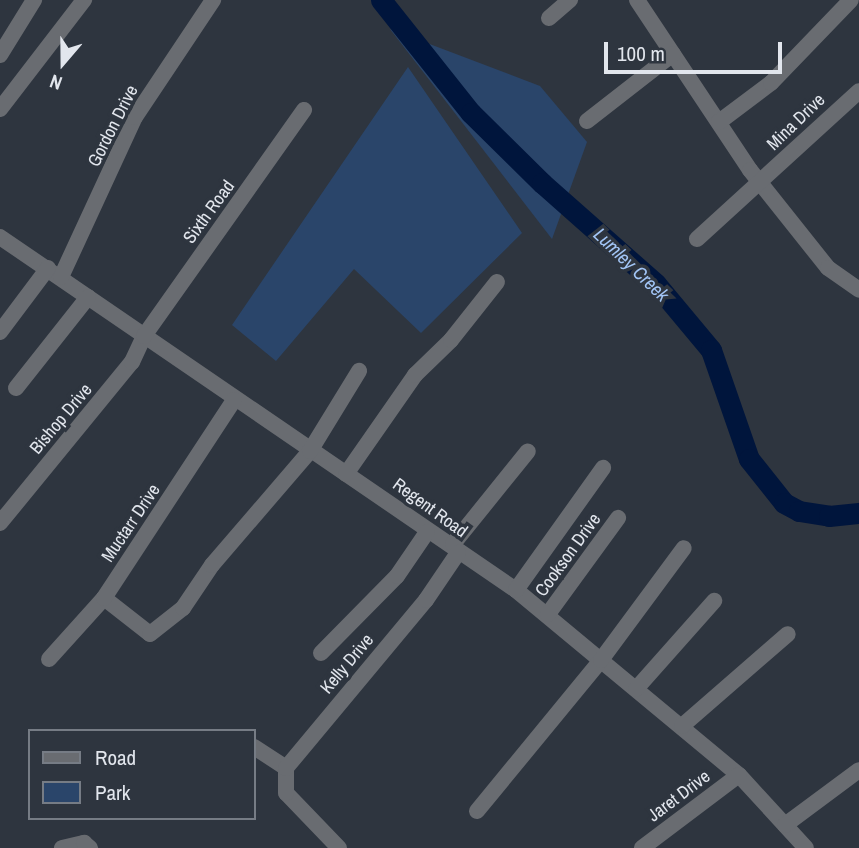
<!DOCTYPE html>
<html>
<head>
<meta charset="utf-8">
<style>
  body { margin:0 }
  #map { position:relative; width:859px; height:848px; overflow:hidden; background:#2e353f; font-family:"Archivo Narrow",sans-serif }
  div>[style] { position:absolute }
  .green>* { inset:0; background:#2a456a }
  .river>* { height:21px; margin:-10.5px; padding:0 10.5px; transform-origin:10.5px; border-radius:10.5px; background:#00153c }
  .minor>* { height:16px; margin:-8px; padding:0 8px; transform-origin:8px; border-radius:8px; background:#696c71 }
  span { translate:-50% -50%; white-space:nowrap; text-align:center; line-height:1.15; -webkit-text-stroke:7px #2e353f; paint-order:stroke }
  .street-label { font-size:18px; color:#e2e6ed }
  .water-label { font-size:19px; color:#a2c5f6; font-style:italic }
  .legend { position:absolute; left:28px; top:729px; width:228px; height:91px; box-sizing:border-box; background:#2e353f; border:2px solid #767c85; margin:0; padding:9px 12px; list-style:none; font-size:21px; color:#e2e6ed }
  .legend li { display:flex; align-items:center; gap:14px; height:35px }
  .legend b { width:35px; border:2px solid #767c85 }
  .north { position:absolute; left:28px; top:28px; width:70px; height:70px; -webkit-text-stroke:5px #2e353f; paint-order:stroke; rotate:200deg; font-size:19px; font-weight:700; line-height:28px; text-align:center; color:#e2e6ed }
  .north::after { content:''; display:block; margin:auto; width:24px; height:32px; background:#e2e6ed; clip-path:polygon(50% 0,100% 100%,50% 72%,0 100%) }
  .scale { position:absolute; left:604px; top:42px; width:178px; height:32px; box-sizing:border-box; border:4px solid #e2e6ed; border-top:0; padding-left:9px; font-size:21px; line-height:24px; white-space:nowrap; color:#e2e6ed; -webkit-text-stroke:5px #2e353f; paint-order:stroke }
</style>
</head>
<body>
<div id="map">
  <div class="green">
    <div style="clip-path:polygon(390px 29px,540px 86px,587px 142px,552px 239px)"></div>
    <div style="clip-path:polygon(408px 67px,522px 233px,421px 333px,354px 269px,276px 361px,232px 325px)"></div>
  </div>
  <div class="river">
    <div style="left:381px;top:0;width:144px;rotate:51.5deg"></div>
    <div style="left:471px;top:113px;width:100px;rotate:44.6deg"></div>
    <div style="left:542px;top:183px;width:152px;rotate:41.5deg"></div>
    <div style="left:656px;top:284px;width:86px;rotate:50.2deg"></div>
    <div style="left:711px;top:350px;width:115px;rotate:70.8deg"></div>
    <div style="left:749px;top:459px;width:56px;rotate:51.5deg"></div>
    <div style="left:784px;top:503px;width:17px;rotate:28deg"></div>
    <div style="left:799px;top:511px;width:30px;rotate:9deg"></div>
    <div style="left:829px;top:516px;width:30px;rotate:-6deg"></div>
  </div>
  <div class="minor">
    <div style="left:637px;top:0;width:204px;rotate:56.4deg"></div>
    <div style="left:750px;top:170px;width:125px;rotate:51.5deg"></div>
    <div style="left:828px;top:268px;width:38px;rotate:35deg"></div>
    <div style="left:549px;top:18px;width:28px;rotate:-41deg"></div>
    <div style="left:0;top:55px;width:65px;rotate:-58.3deg"></div>
    <div style="left:0;top:109px;width:138px;rotate:-52.4deg"></div>
    <div style="left:587px;top:121px;width:109px;rotate:-37.9deg"></div>
    <div style="left:719px;top:122px;width:65px;rotate:-36.9deg"></div>
    <div style="left:771px;top:83px;width:115px;rotate:-46.1deg"></div>
    <div style="left:0;top:237px;width:625px;rotate:34.38deg"></div>
    <div style="left:516px;top:590px;width:290px;rotate:39.7deg"></div>
    <div style="left:739px;top:775px;width:99px;rotate:47.5deg"></div>
    <div style="left:697px;top:239px;width:219px;rotate:-42.4deg"></div>
    <div style="left:61px;top:277px;width:176px;rotate:-65.2deg"></div>
    <div style="left:135px;top:117px;width:141px;rotate:-56.3deg"></div>
    <div style="left:0;top:332px;width:80px;rotate:-53.1deg"></div>
    <div style="left:16px;top:388px;width:116px;rotate:-51.6deg"></div>
    <div style="left:346px;top:474px;width:121px;rotate:-55.1deg"></div>
    <div style="left:415px;top:375px;width:50px;rotate:-44.2deg"></div>
    <div style="left:451px;top:340px;width:74px;rotate:-51.6deg"></div>
    <div style="left:0;top:523px;width:208px;rotate:-50.7deg"></div>
    <div style="left:132px;top:362px;width:29px;rotate:-65deg"></div>
    <div style="left:144px;top:336px;width:277px;rotate:-54.7deg"></div>
    <div style="left:453px;top:544px;width:119px;rotate:-51.1deg"></div>
    <div style="left:516px;top:590px;width:150px;rotate:-54.5deg"></div>
    <div style="left:104px;top:598px;width:58px;rotate:38deg"></div>
    <div style="left:150px;top:634px;width:42px;rotate:-38.2deg"></div>
    <div style="left:183px;top:608px;width:52px;rotate:-56deg"></div>
    <div style="left:212px;top:565px;width:150px;rotate:-49.3deg"></div>
    <div style="left:310px;top:451px;width:94px;rotate:-58.5deg"></div>
    <div style="left:548px;top:614px;width:119px;rotate:-53.9deg"></div>
    <div style="left:321px;top:653px;width:108px;rotate:-45.4deg"></div>
    <div style="left:397px;top:576px;width:53px;rotate:-55.7deg"></div>
    <div style="left:49px;top:659px;width:82px;rotate:-48deg"></div>
    <div style="left:104px;top:598px;width:237px;rotate:-56.7deg"></div>
    <div style="left:636px;top:689px;width:118px;rotate:-48.4deg"></div>
    <div style="left:682px;top:726px;width:140px;rotate:-41deg"></div>
    <div style="left:254px;top:747px;width:38px;rotate:33deg"></div>
    <div style="left:477px;top:811px;width:195px;rotate:-50.6deg"></div>
    <div style="left:601px;top:660px;width:139px;rotate:-53.5deg"></div>
    <div style="left:785px;top:825px;width:92px;rotate:-36.6deg"></div>
    <div style="left:62px;top:848px;width:23px;rotate:-13deg"></div>
    <div style="left:84px;top:843px;width:8px;rotate:40deg"></div>
    <div style="left:339px;top:848px;width:76px;rotate:-133.9deg"></div>
    <div style="left:286px;top:793px;width:25px;rotate:-90deg"></div>
    <div style="left:286px;top:768px;width:219px;rotate:-50.2deg"></div>
    <div style="left:426px;top:600px;width:57px;rotate:-55.8deg"></div>
    <div style="left:642px;top:848px;width:121px;rotate:-37deg"></div>
  </div>
  <div class="street-label">
    <span style="left:796px;top:122px;rotate:-44deg">Mina Drive</span>
    <span style="left:113px;top:126px;rotate:-63deg">Gordon Drive</span>
    <span style="left:209px;top:212px;rotate:-54deg">Sixth Road</span>
    <span style="left:61px;top:419px;rotate:-50deg">Bishop Drive</span>
    <span style="left:430px;top:508px;rotate:36deg">Regent Road</span>
    <span style="left:131px;top:523px;rotate:-56deg">Muctarr Drive</span>
    <span style="left:568px;top:555px;rotate:-54deg">Cookson Drive</span>
    <span style="left:347px;top:664px;rotate:-50deg">Kelly Drive</span>
    <span style="left:679px;top:796px;rotate:-37deg">Jaret Drive</span>
  </div>
  <div class="water-label">
    <span style="left:631px;top:265px;rotate:44deg">Lumley Creek</span>
  </div>
  <ul class="legend">
  <li><b style="height:9px;background:#696c71"></b>Road</li>
  <li><b style="height:19px;background:#2a456a"></b>Park</li>
  </ul>
  <div class="north">N</div>
  <div class="scale">100 m</div>
</div>
</body>
</html>
